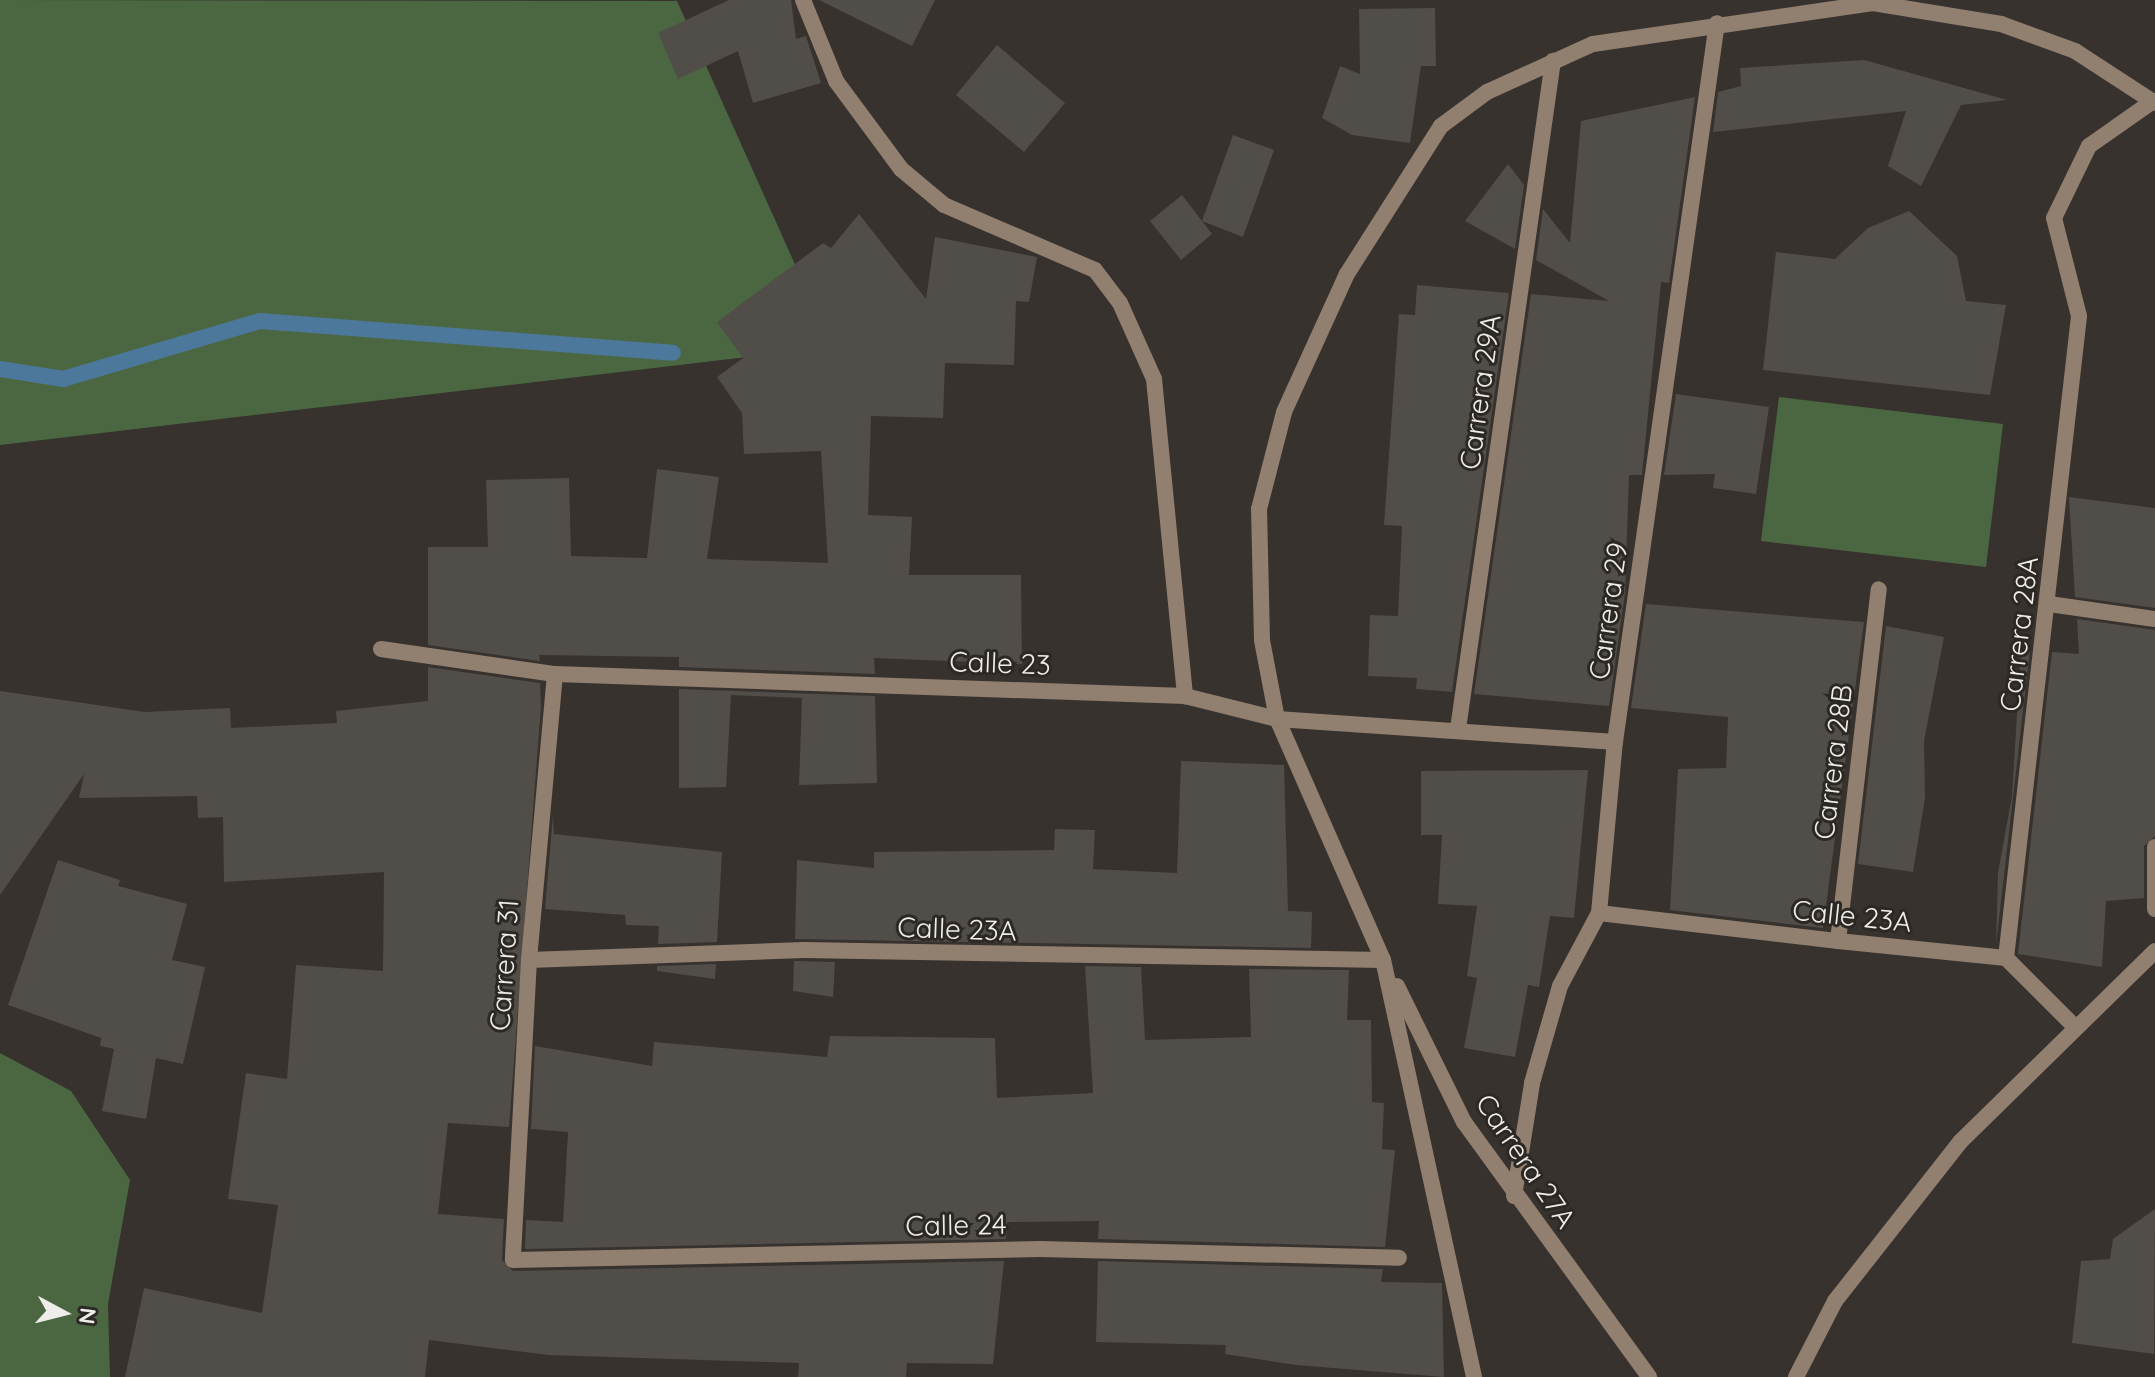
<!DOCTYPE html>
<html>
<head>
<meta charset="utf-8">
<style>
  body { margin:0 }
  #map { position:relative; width:2155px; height:1377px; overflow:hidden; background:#37322e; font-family:Quicksand,sans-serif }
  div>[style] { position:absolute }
  .green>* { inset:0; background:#4b6742 }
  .stream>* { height:16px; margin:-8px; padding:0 8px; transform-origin:8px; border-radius:8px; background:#4c799b }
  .building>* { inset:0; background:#514d48 }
  .pedestrian>* { height:16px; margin:-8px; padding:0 8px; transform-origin:8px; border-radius:8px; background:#917f6f }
  .minor>* { height:16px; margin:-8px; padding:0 8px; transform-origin:8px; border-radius:8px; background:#917f6f }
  span { translate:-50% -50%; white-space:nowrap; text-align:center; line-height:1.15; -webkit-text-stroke:6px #2c2824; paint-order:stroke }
  .street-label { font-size:28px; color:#efecea }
  .north { position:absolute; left:24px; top:1273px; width:80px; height:80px; -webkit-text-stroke:6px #2c2824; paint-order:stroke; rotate:97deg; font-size:22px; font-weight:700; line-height:32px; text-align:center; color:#efecea }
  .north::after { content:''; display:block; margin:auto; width:28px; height:36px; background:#efecea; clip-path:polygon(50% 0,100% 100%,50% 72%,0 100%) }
</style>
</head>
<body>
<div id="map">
  <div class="green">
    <div style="clip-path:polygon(0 0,677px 1px,832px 347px,0 445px)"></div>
    <div style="clip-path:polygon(1779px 397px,2003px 424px,1986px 567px,1761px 541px)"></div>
    <div style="clip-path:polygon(0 1053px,71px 1091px,130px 1180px,108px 1304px,110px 1377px,0 1377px)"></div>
  </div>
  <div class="stream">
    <div style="left:0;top:369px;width:64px;rotate:9deg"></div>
    <div style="left:63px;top:379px;width:205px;rotate:-16.4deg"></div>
    <div style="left:260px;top:321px;width:414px;rotate:4.4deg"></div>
  </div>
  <div class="building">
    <div style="clip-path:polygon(729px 0,791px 0,796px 39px,806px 36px,821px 83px,753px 103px,738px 51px,678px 79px,658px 33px)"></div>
    <div style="clip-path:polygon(819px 0,935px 0,912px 46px)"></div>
    <div style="clip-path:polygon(1435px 8px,1436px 66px,1421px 66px,1410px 143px,1352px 135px,1322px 118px,1340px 66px,1360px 74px,1359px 9px)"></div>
    <div style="clip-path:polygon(997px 45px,1065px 103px,1024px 152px,956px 95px)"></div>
    <div style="clip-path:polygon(1864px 60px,2007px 100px,1961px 105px,1921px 186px,1888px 166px,1906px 111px,1713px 132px,1718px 92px,1741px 86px,1740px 68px)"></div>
    <div style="clip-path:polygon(1695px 97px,1669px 283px,1661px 282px,1642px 475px,1629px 475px,1625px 593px,1609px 706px,1474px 694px,1531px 294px,1609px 301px,1536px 260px,1543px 209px,1570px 243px,1581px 121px)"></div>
    <div style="clip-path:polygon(1233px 135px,1274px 150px,1243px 237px,1202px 221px)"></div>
    <div style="clip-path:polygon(1508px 164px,1524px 185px,1515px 249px,1465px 221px)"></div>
    <div style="clip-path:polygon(1182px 195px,1212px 234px,1181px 260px,1150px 221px)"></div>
    <div style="clip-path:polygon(1909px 211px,1957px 256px,1966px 301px,2006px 305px,1990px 395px,1763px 370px,1776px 252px,1835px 259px,1868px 228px)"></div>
    <div style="clip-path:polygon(859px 214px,926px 299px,935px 237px,1037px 257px,1029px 302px,1016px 301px,1014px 365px,945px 363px,943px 418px,871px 416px,868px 515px,912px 517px,909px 575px,1021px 575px,1022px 664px,874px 658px,875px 674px,679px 667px,679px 657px,539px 655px,540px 661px,428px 645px,428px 547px,488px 547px,486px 480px,569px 478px,571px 556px,647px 558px,657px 469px,719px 477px,707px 559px,828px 563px,821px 451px,744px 454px,742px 413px,717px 377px,743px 358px,717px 322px,823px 243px,831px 248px)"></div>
    <div style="clip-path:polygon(1417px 285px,1509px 293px,1452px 692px,1416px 689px,1417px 678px,1368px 676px,1370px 615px,1398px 616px,1402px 526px,1384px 525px,1399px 314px,1415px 315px)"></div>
    <div style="clip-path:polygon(1676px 394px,1769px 407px,1756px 494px,1713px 488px,1715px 474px,1664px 475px)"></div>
    <div style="clip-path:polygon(2069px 497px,2155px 508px,2155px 608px,2075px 597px)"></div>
    <div style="clip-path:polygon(1646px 604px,1864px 622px,1823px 928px,1670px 910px,1678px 769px,1726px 768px,1728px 717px,1631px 708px)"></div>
    <div style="clip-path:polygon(2077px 619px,2155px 630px,2155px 836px,2144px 846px,2144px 898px,2106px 901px,2102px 967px,2018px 954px,2052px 652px,2079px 654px)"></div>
    <div style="clip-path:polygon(1886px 626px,1944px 637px,1924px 741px,1925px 798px,1913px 872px,1858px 864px)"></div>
    <div style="clip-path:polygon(2021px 649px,2030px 650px,1996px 945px,1998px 873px,2012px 796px)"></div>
    <div style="clip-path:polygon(428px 667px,540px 683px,541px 706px,509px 1127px,448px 1123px,438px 1214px,504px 1219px,502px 1260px,513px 1271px,1004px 1261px,993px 1364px,907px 1363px,906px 1377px,798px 1377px,799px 1363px,549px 1355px,429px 1340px,425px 1377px,125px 1377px,144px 1288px,262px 1313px,278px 1205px,228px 1199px,246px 1073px,287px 1079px,296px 965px,383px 971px,384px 872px,224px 882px,223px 817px,198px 818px,197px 796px,79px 798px,84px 774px,0 895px,0 691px,145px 712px,230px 708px,231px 728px,337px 723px,336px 711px,428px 701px)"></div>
    <div style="clip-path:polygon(679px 689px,875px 696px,877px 783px,799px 785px,802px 698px,731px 695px,726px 787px,679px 788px)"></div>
    <div style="clip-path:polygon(1181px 761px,1284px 765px,1288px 911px,1312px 912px,1311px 948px,795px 939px,797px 860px,874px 868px,874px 852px,1054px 850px,1055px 829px,1095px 830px,1093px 869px,1177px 873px)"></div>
    <div style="clip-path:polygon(1588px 770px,1574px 918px,1550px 916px,1539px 987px,1528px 985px,1515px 1057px,1464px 1048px,1477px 978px,1467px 976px,1477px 906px,1438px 904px,1442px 835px,1421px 835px,1421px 771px)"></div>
    <div style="clip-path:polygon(553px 815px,554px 834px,722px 852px,717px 942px,658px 944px,659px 926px,626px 925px,625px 915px,545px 909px)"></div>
    <div style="clip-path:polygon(58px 860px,120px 880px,118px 886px,187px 904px,172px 960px,205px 967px,183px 1064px,156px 1058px,146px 1119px,102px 1111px,114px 1049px,100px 1046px,101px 1038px,8px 1005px)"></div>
    <div style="clip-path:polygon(794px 961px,835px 962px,833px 997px,793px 991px)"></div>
    <div style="clip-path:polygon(716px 964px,715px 979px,657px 971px,657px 966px)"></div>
    <div style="clip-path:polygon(1085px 966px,1141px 967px,1145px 1040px,1251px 1037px,1249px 969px,1349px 970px,1347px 1020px,1371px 1020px,1372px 1102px,1384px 1103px,1382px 1149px,1395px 1150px,1385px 1247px,1098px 1239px,1099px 1221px,1007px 1222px,1006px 1239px,525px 1249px,526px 1220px,563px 1222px,568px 1132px,531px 1129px,535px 1046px,652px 1066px,654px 1042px,827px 1057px,830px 1036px,995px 1038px,997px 1098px,1093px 1093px)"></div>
    <div style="clip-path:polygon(2155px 1209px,2154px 1354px,2072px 1343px,2081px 1261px,2110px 1259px,2113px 1239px)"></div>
    <div style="clip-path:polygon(1098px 1261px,1383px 1269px,1381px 1282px,1442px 1283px,1444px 1377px,1296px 1365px,1225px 1354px,1226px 1345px,1096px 1342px)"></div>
  </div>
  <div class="pedestrian">
    <div style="left:1599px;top:913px;width:241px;rotate:6.7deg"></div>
    <div style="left:1838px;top:941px;width:354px;rotate:-83.4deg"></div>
  </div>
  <div class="minor">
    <div style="left:803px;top:0;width:87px;rotate:67.8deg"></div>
    <div style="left:836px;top:81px;width:109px;rotate:53.5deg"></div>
    <div style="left:901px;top:169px;width:56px;rotate:39.9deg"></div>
    <div style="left:944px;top:205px;width:164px;rotate:23.3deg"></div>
    <div style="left:1095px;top:270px;width:41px;rotate:52.9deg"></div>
    <div style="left:1120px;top:303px;width:83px;rotate:65.9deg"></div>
    <div style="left:1154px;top:379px;width:319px;rotate:84.4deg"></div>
    <div style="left:2049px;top:604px;width:107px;rotate:8.1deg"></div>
    <div style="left:381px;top:649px;width:176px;rotate:8.2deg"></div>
    <div style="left:555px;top:674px;width:630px;rotate:2deg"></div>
    <div style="left:1185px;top:696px;width:95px;rotate:14deg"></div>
    <div style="left:1277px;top:719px;width:339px;rotate:3.9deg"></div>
    <div style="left:555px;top:674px;width:287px;rotate:95.2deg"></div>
    <div style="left:529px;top:960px;width:300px;rotate:93.1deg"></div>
    <div style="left:513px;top:1260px;width:527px;rotate:-1.2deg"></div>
    <div style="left:1040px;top:1249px;width:359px;rotate:1.4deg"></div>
    <div style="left:1458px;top:729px;width:675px;rotate:-81.91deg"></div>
    <div style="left:2155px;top:847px;width:62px;rotate:90deg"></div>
    <div style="left:1838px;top:941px;width:169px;rotate:5.8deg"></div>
    <div style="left:2006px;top:958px;width:95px;rotate:45deg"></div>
    <div style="left:2006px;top:958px;width:646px;rotate:-83.51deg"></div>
    <div style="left:2079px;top:316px;width:101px;rotate:-104.3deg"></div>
    <div style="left:2054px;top:218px;width:80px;rotate:-64.1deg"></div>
    <div style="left:2089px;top:146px;width:78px;rotate:-35.1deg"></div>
    <div style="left:529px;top:960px;width:275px;rotate:-2.1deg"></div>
    <div style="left:804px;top:950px;width:579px;rotate:0.99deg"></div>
    <div style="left:1397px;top:986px;width:152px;rotate:63.8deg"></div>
    <div style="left:1464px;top:1122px;width:315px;rotate:54deg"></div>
    <div style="left:1514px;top:1196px;width:114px;rotate:-80.9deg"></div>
    <div style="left:1532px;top:1083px;width:101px;rotate:-73.9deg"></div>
    <div style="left:1560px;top:986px;width:83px;rotate:-61.9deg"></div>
    <div style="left:1599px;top:913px;width:172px;rotate:-84.7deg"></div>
    <div style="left:1615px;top:742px;width:726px;rotate:-81.93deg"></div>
    <div style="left:1474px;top:1377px;width:427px;rotate:-102.3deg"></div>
    <div style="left:1383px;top:960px;width:263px;rotate:-113.7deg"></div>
    <div style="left:1277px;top:719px;width:80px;rotate:-100.8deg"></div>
    <div style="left:1262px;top:640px;width:131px;rotate:-91.3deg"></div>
    <div style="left:1259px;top:509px;width:100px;rotate:-75.5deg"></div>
    <div style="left:1284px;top:412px;width:152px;rotate:-65.5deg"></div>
    <div style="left:1347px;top:274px;width:175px;rotate:-57.6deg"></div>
    <div style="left:1441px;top:126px;width:57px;rotate:-36.5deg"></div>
    <div style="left:1487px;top:92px;width:116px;rotate:-24.4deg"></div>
    <div style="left:1593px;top:44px;width:283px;rotate:-8.3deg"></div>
    <div style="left:1873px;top:3px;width:130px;rotate:9.3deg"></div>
    <div style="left:2001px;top:24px;width:79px;rotate:20deg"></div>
    <div style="left:2075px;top:51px;width:95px;rotate:33deg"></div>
    <div style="left:1796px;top:1377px;width:85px;rotate:-62.8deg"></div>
    <div style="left:1835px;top:1301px;width:202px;rotate:-51.8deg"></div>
    <div style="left:1960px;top:1142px;width:273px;rotate:-44.4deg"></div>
  </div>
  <div class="street-label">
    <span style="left:1480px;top:392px;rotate:-82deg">Carrera 29A</span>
    <span style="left:1608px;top:611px;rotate:-82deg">Carrera 29</span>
    <span style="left:2019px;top:634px;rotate:-83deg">Carrera 28A</span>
    <span style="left:1000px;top:663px;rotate:2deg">Calle 23</span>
    <span style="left:1833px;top:762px;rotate:-83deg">Carrera 28B</span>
    <span style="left:1852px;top:916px;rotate:6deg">Calle 23A</span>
    <span style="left:957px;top:929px;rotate:2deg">Calle 23A</span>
    <span style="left:504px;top:965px;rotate:-86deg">Carrera 31</span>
    <span style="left:1526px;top:1161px;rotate:56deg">Carrera 27A</span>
    <span style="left:956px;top:1225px;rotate:-1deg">Calle 24</span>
  </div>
  <div class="north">N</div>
</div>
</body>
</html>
